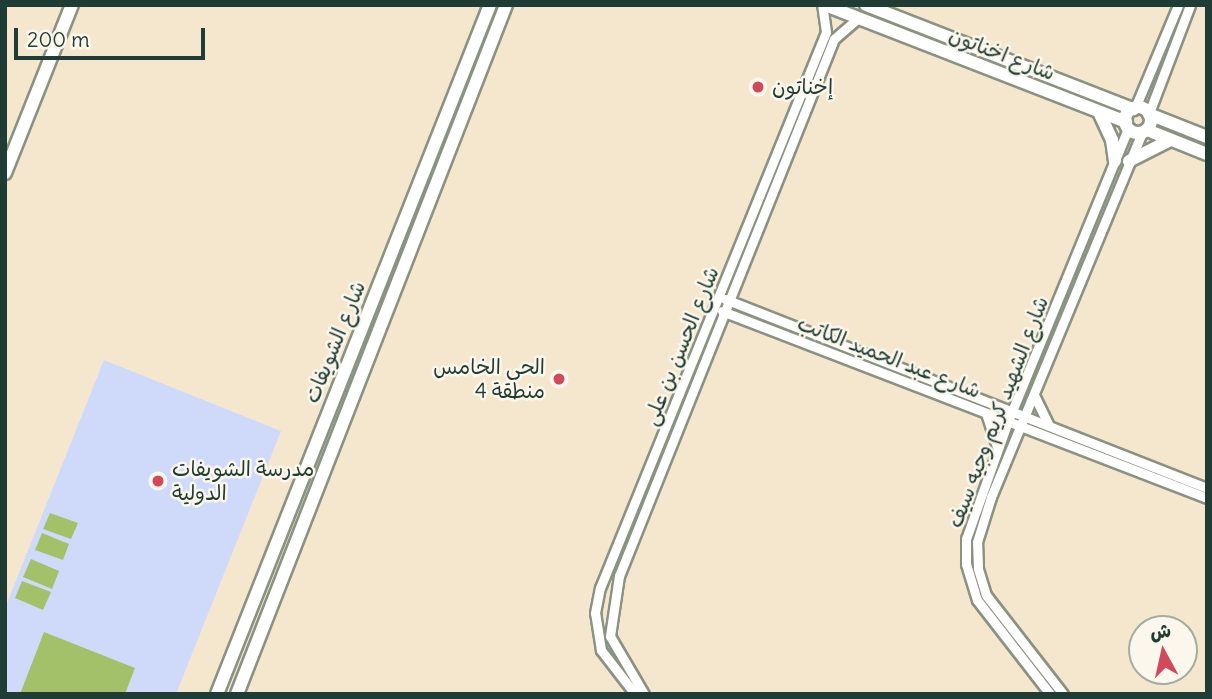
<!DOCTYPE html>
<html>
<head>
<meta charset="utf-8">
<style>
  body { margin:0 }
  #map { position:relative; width:1212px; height:699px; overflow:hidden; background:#f5e7ce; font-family:Delius,"Playpen Sans Arabic",sans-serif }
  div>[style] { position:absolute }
  .built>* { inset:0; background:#cfdafa }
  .green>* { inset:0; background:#a3c168 }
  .roads { filter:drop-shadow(2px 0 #8a9281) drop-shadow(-2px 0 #8a9281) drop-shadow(0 2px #8a9281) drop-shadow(0 -2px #8a9281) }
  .minor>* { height:9px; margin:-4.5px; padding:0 4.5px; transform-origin:4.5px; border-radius:4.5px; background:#fff }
  .major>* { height:12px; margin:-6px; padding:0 6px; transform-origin:6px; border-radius:6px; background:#fff }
  .major>.ring { margin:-6px; padding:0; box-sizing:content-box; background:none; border:12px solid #fff; border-radius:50% }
  .dots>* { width:19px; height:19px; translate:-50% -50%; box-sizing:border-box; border:4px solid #fbf7ec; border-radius:50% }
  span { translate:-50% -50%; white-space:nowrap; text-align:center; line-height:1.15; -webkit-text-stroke:5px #fbf7ec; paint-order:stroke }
  .street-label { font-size:21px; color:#1f3d34 }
  .poi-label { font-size:21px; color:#1f3d34 }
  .left { translate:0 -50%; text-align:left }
  .right { translate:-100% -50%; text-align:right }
  .frame { position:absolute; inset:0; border:7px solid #1f3d34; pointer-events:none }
  .north { position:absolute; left:1128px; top:615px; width:70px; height:70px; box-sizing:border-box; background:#fbf7ec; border:2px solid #a3ada2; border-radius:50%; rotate:352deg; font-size:19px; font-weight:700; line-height:28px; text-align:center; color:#1f3d34 }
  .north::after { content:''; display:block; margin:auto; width:24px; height:32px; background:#d1495b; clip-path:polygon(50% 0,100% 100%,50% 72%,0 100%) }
  .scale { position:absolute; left:14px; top:28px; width:191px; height:32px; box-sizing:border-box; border:4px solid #1f3d34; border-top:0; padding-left:9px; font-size:21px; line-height:24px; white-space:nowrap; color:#1f3d34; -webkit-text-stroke:5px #fbf7ec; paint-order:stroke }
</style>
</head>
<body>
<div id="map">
  <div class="built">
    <div style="clip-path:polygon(104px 360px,281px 431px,176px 694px,5px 694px,5px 608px)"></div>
  </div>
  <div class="green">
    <div style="clip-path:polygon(50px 513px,78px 523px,71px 539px,43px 529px)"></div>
    <div style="clip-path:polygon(42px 533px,69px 544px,63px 560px,35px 550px)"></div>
    <div style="clip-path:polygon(31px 559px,59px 571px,52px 589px,23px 577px)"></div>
    <div style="clip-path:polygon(22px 581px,51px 592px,43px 610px,15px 598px)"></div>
    <div style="clip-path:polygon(44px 632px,135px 668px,125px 694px,20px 694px)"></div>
  </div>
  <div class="roads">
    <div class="minor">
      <div style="left:1135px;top:108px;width:112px;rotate:-67.3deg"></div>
      <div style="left:1149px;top:113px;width:116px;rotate:-69.2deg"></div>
      <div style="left:725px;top:299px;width:518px;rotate:21.41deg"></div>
      <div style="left:722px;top:311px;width:520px;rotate:21.08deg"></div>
      <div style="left:1034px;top:395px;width:34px;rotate:64deg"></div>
      <div style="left:986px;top:413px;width:35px;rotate:72deg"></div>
      <div style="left:635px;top:694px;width:56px;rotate:-127.7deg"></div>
      <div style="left:601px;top:650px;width:37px;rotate:-99deg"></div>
      <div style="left:595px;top:613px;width:25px;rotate:-79deg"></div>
      <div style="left:600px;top:588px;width:600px;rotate:-67.88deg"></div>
      <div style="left:826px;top:32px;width:27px;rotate:-98deg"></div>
      <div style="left:644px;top:694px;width:67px;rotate:-120.4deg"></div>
      <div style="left:610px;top:636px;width:61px;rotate:-81.5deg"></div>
      <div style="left:619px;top:576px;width:578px;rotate:-68.18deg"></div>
      <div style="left:834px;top:39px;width:32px;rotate:-41deg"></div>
      <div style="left:1050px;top:694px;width:119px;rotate:-127.8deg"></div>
      <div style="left:977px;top:600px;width:38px;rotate:-107deg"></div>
      <div style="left:966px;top:564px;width:25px;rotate:-90deg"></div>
      <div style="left:966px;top:539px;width:125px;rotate:-70.4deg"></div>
      <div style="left:1008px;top:421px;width:317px;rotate:-67.7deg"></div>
      <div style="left:1063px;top:694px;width:125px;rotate:-127.9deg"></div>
      <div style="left:986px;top:595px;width:28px;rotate:-107deg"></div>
      <div style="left:978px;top:568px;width:26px;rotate:-92deg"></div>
      <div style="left:977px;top:542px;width:47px;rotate:-72.7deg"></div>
      <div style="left:991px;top:497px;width:394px;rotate:-67.5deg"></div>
    </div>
    <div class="major">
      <div style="left:825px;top:5px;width:323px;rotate:21.2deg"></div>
      <div style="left:866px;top:5px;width:287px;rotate:21.3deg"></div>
      <div class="ring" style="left:1125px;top:107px;width:14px;height:14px"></div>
      <div style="left:1099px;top:112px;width:31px;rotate:65deg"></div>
      <div style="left:1112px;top:140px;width:21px;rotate:82deg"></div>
      <div style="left:1149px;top:114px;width:62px;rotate:21.6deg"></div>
      <div style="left:1147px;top:130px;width:65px;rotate:21.8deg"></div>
      <div style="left:1129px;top:161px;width:46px;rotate:-27.1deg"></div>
      <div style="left:5px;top:173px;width:181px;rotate:-68.3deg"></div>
      <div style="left:217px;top:694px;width:741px;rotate:-68.39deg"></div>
      <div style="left:237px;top:694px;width:740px;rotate:-68.67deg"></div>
    </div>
  </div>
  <div class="dots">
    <div style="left:758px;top:87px;background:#d1495b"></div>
    <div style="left:559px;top:379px;background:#d1495b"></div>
    <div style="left:158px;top:481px;background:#d1495b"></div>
  </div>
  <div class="street-label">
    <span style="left:1002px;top:54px;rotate:21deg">شارع اخناتون</span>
    <span style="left:335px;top:342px;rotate:-68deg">شارع الشويفات</span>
    <span style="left:681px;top:346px;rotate:-68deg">شارع الحسن بن على</span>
    <span style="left:889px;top:357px;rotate:21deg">شارع عبد الحميد الكاتب</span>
    <span style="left:998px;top:412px;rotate:-69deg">شارع الشهيد كريم وجيه سيف</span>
  </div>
  <div class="poi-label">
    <span class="left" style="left:772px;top:87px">إخناتون</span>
    <span class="right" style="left:545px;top:379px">الحي الخامس<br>منطقة 4</span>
    <span class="left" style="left:172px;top:481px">مدرسة الشويفات<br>الدولية</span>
  </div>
  <div class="frame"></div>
  <div class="north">ش</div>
  <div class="scale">200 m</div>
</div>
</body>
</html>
